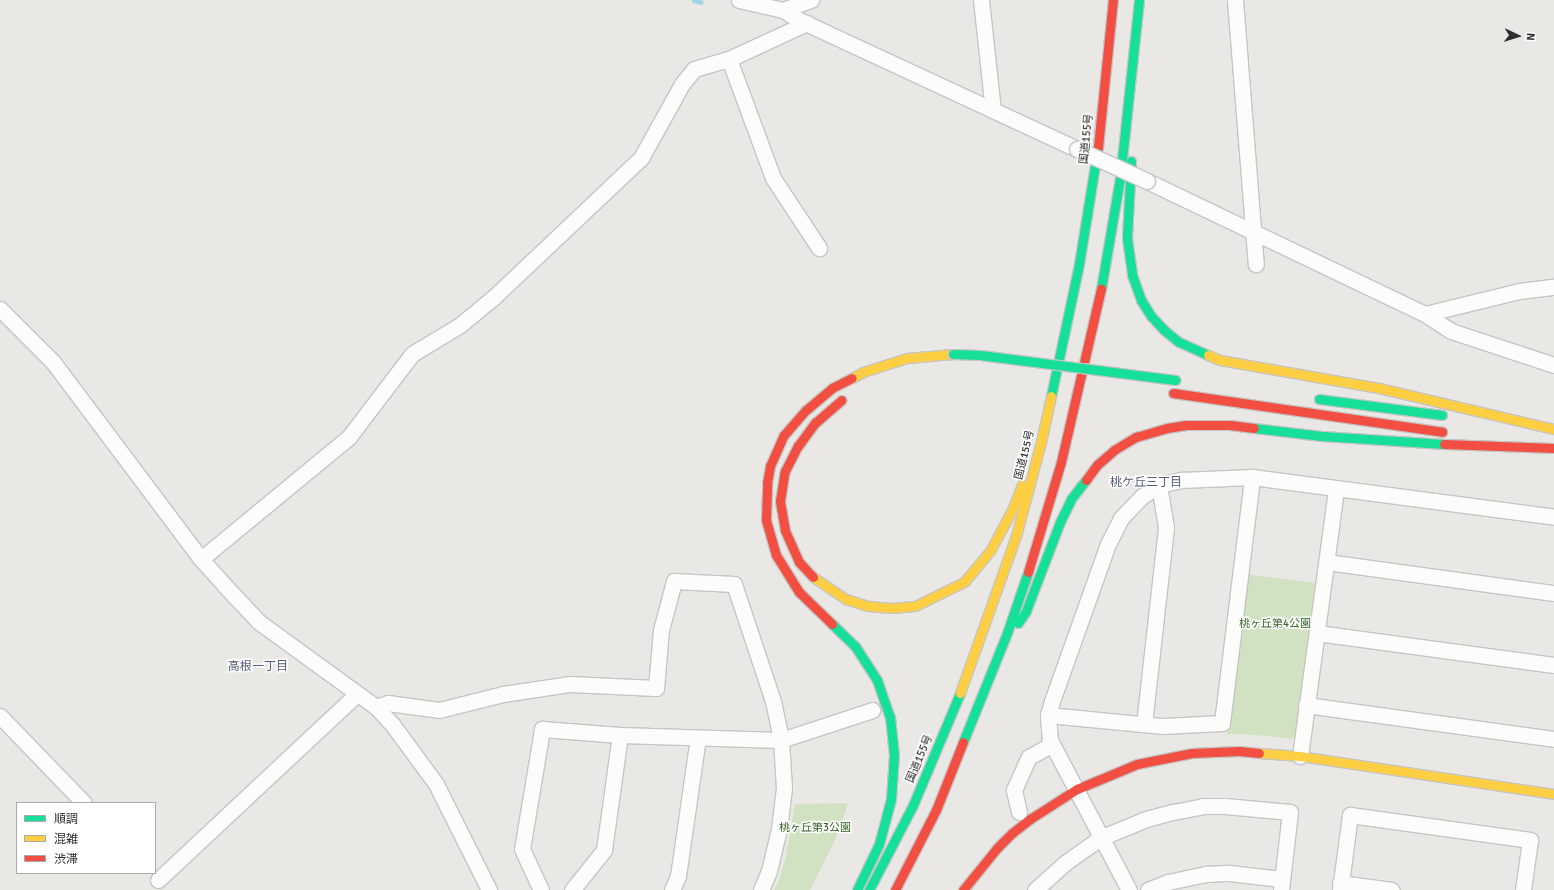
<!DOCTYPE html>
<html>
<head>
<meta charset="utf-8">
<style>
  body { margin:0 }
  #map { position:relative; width:1554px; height:890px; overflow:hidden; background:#eae8e5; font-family:Signika,"Noto Sans JP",sans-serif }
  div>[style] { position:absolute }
  .green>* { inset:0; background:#d0e2c2 }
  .stream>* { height:4.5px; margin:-2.25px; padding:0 2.25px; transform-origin:2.25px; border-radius:2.25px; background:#a0d6e4 }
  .roads { filter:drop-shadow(1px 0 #c5c5c4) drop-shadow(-1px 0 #c5c5c4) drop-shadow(0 1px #c5c5c4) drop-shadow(0 -1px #c5c5c4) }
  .street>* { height:15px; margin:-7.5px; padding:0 7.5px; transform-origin:7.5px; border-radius:7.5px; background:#fcfcfb }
  .fast>* { height:9px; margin:-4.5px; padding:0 4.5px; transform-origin:4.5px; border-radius:4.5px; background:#16e098 }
  .slow>* { height:9px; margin:-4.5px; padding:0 4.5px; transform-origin:4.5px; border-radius:4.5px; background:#ffcf43 }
  .jam>* { height:9px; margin:-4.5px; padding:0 4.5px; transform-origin:4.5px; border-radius:4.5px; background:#f24e42 }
  .bridges { filter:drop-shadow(1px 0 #c5c5c4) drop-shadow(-1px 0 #c5c5c4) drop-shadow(0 1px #c5c5c4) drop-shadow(0 -1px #c5c5c4) }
  .street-bridge>* { height:15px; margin:-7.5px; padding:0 7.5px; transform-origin:7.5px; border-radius:7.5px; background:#fcfcfb }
  .fast-bridge>* { height:9px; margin:-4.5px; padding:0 4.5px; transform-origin:4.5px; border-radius:4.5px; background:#16e098 }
  span { translate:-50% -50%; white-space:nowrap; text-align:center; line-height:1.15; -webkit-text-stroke:3px #fff; paint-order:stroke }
  .street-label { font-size:11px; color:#2e2e2e }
  .park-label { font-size:11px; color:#346524 }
  .neighbourhood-label { font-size:12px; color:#525b7a }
  .legend { position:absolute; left:16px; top:802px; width:140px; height:72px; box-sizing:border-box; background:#fff; border:1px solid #ababab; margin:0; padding:5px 7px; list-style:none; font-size:12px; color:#2e2e2e }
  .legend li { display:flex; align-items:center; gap:8px; height:20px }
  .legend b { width:20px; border:1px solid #ababab }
  .north { position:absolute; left:1498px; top:16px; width:40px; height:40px; -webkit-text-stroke:3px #fff; paint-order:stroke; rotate:94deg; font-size:11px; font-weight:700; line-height:16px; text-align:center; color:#2e2e2e }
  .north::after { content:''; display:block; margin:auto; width:14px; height:18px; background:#2e2e2e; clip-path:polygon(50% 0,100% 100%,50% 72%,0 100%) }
</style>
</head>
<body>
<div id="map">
  <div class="green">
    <div style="clip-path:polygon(1245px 574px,1317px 583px,1296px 735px,1291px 739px,1256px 735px,1227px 734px)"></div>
    <div style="clip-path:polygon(848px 803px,837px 836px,810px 890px,774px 890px,779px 881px,786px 856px,795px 804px)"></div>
  </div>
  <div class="stream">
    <div style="left:694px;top:0;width:7px;rotate:16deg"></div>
  </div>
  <div class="roads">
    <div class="street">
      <div style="left:739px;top:0;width:45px;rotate:12.8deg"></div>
      <div style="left:783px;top:10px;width:19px;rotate:32deg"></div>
      <div style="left:799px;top:20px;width:306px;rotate:24.9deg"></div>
      <div style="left:981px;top:0;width:111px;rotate:83.8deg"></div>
      <div style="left:1235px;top:0;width:265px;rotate:85.5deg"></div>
      <div style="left:783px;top:10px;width:30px;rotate:-20deg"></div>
      <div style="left:729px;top:59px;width:127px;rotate:69.7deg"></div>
      <div style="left:773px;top:178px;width:84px;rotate:56.7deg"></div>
      <div style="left:1147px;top:181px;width:308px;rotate:25.6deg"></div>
      <div style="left:1425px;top:314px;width:31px;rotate:33deg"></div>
      <div style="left:1451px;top:331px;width:108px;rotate:18.3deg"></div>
      <div style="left:0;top:309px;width:75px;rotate:45deg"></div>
      <div style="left:53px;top:362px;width:246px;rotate:53.1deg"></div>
      <div style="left:201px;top:559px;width:36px;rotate:48deg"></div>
      <div style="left:225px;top:586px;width:50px;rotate:46.6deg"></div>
      <div style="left:259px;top:622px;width:145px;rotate:36deg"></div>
      <div style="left:376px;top:707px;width:23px;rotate:47deg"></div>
      <div style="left:392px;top:724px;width:74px;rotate:53.7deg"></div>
      <div style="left:436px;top:784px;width:119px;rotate:63.4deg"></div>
      <div style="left:1425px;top:314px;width:97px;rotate:-13.7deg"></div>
      <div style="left:1519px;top:291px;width:35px;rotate:-7deg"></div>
      <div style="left:201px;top:559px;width:192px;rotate:-39.5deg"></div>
      <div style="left:349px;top:437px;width:104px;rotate:-52.8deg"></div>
      <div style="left:412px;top:354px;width:56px;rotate:-31.1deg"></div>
      <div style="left:460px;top:325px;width:44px;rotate:-39.5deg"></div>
      <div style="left:494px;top:297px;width:202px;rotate:-43.4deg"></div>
      <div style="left:641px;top:158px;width:85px;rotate:-61deg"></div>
      <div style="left:682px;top:84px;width:19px;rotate:-51deg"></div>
      <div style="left:694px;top:69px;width:36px;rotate:-16deg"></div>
      <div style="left:729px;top:59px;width:86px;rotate:-24.8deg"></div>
      <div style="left:1327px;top:562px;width:229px;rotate:7.8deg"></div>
      <div style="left:1317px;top:633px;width:239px;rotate:7.7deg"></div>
      <div style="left:1306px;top:705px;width:250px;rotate:7.8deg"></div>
      <div style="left:376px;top:707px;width:13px;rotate:-18deg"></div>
      <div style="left:388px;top:703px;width:51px;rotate:7.8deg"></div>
      <div style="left:439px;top:710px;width:66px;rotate:-14deg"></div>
      <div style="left:503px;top:694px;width:68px;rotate:-8.5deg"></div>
      <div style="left:570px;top:684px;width:86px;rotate:2.7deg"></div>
      <div style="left:656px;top:688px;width:58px;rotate:-85.1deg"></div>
      <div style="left:661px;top:630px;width:51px;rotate:-75.1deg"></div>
      <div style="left:674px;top:581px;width:60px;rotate:2.9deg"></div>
      <div style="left:734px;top:584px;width:123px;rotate:71.6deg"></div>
      <div style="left:773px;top:701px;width:40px;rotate:78deg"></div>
      <div style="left:781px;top:740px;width:48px;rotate:86.4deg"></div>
      <div style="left:784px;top:788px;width:41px;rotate:97deg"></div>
      <div style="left:779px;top:829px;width:43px;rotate:103.4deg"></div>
      <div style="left:769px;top:871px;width:21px;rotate:113deg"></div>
      <div style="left:1048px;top:715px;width:116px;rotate:5.5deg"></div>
      <div style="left:1163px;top:726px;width:59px;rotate:-2.9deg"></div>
      <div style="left:1222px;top:723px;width:248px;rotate:-83deg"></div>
      <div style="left:0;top:716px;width:121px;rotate:46deg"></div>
      <div style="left:1144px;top:724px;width:198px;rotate:-83.6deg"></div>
      <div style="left:1166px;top:527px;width:43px;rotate:-99.5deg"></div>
      <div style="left:1300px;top:756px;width:270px;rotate:-82.3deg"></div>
      <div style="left:1019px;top:812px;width:23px;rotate:-103deg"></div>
      <div style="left:1014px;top:790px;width:36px;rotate:-66deg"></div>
      <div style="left:1029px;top:757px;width:26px;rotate:-29deg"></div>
      <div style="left:158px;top:880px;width:272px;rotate:-43.1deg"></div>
      <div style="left:1340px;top:883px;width:52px;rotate:7.7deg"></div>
      <div style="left:541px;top:890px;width:45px;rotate:-114.9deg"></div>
      <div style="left:522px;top:849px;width:122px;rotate:-80.5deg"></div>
      <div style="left:542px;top:729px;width:78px;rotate:4.4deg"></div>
      <div style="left:620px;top:735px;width:161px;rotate:1.8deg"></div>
      <div style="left:781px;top:740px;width:96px;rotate:-18.2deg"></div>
      <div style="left:572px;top:890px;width:51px;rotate:-51.3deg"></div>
      <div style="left:604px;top:850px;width:116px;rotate:-82.1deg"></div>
      <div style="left:672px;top:890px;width:15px;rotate:-67deg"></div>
      <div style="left:678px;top:876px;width:139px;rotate:-81.8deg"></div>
      <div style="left:1035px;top:890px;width:40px;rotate:-42deg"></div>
      <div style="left:1065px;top:863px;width:43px;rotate:-35.5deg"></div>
      <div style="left:1100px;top:838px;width:50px;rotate:-22.4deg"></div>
      <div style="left:1146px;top:819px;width:28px;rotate:-15deg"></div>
      <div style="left:1173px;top:812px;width:31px;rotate:-11deg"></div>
      <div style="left:1203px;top:806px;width:22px"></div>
      <div style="left:1225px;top:806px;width:65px;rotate:5.3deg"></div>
      <div style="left:1290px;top:812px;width:79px;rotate:96.6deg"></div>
      <div style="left:1129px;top:890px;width:170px;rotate:-117.8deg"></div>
      <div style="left:1050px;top:740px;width:25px;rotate:-95deg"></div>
      <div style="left:1048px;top:715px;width:15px;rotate:-74deg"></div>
      <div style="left:1052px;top:701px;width:167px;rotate:-70.4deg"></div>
      <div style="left:1108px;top:544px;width:29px;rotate:-63deg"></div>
      <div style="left:1121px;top:518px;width:29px;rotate:-46deg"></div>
      <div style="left:1141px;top:497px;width:22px;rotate:-34deg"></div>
      <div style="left:1159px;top:485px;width:23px;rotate:-13deg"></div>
      <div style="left:1181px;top:480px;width:71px;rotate:-2.4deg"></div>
      <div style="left:1252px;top:477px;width:305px;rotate:7.5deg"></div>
      <div style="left:1148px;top:890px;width:22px;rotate:-22deg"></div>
      <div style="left:1168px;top:882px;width:40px;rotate:-12deg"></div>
      <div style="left:1207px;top:874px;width:22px;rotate:-3deg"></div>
      <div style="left:1229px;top:873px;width:53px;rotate:6.5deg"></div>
      <div style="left:1340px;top:890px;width:76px;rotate:-82.4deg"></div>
      <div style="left:1350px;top:815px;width:182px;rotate:7.9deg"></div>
      <div style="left:1530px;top:840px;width:50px;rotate:98deg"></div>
    </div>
    <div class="fast">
      <div style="left:1131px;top:161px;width:77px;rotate:93deg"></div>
      <div style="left:1127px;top:238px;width:37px;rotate:82deg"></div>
      <div style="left:1132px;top:275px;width:27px;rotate:70deg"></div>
      <div style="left:1141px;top:300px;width:19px;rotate:58deg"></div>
      <div style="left:1151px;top:316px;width:19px;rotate:47deg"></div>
      <div style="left:1164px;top:330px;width:19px;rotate:39deg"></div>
      <div style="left:1179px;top:342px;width:32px;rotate:24deg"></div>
      <div style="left:1101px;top:289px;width:113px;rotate:-80.3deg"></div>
      <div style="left:1120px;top:178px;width:179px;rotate:-83.9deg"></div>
      <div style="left:1051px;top:396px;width:135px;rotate:-78deg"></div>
      <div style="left:1079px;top:264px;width:119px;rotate:-80.8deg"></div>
      <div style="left:1319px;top:399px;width:124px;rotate:7.4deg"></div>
      <div style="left:1254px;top:428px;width:68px;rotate:6.7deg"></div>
      <div style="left:1322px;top:436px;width:122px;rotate:3.8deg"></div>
      <div style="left:1018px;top:623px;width:14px;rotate:-56deg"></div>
      <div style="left:1026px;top:611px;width:95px;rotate:-69.1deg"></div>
      <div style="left:1060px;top:522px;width:25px;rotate:-64deg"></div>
      <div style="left:1071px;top:499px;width:24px;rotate:-52deg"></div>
      <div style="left:832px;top:624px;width:32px;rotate:44deg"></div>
      <div style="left:855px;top:646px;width:40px;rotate:57.1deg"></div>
      <div style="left:877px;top:680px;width:39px;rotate:71deg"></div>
      <div style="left:890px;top:717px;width:38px;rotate:84deg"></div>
      <div style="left:894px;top:755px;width:44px;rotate:93.9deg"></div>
      <div style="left:891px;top:799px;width:47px;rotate:104.9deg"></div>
      <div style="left:879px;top:844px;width:51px;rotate:115.6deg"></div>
      <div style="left:963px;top:742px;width:118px;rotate:-68deg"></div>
      <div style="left:1007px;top:633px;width:65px;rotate:-71deg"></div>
      <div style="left:869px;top:890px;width:96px;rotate:-62.6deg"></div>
      <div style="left:913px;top:805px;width:121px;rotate:-67.2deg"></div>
    </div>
    <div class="slow">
      <div style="left:1208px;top:355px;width:13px;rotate:23deg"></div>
      <div style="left:1220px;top:360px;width:161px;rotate:10deg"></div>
      <div style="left:1379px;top:388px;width:180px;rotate:13.2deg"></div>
      <div style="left:852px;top:378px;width:13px;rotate:-29deg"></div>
      <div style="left:863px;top:372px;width:46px;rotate:-17.7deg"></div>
      <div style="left:907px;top:358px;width:46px;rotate:-5deg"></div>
      <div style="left:813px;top:577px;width:40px;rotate:34deg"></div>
      <div style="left:846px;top:599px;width:23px;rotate:18deg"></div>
      <div style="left:868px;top:606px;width:23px;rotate:5deg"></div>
      <div style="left:891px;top:608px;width:24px;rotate:-5deg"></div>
      <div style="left:915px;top:606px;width:55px;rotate:-26.1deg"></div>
      <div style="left:964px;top:582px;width:40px;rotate:-50deg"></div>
      <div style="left:990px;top:551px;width:49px;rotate:-61.9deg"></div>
      <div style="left:1013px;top:508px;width:25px;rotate:-69deg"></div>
      <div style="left:960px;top:693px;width:167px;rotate:-70.4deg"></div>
      <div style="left:1016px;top:536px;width:97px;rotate:-75.1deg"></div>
      <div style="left:1041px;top:442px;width:47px;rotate:-77.7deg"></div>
      <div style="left:1259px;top:753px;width:41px;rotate:4.2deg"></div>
      <div style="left:1300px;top:756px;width:257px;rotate:8.5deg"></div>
    </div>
    <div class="jam">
      <div style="left:1098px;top:147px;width:148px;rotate:-84.2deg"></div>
      <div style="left:1173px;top:393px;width:272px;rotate:8.2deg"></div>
      <div style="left:1444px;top:444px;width:110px;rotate:2.1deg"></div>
      <div style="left:1086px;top:480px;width:19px;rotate:-54deg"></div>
      <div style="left:1097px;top:465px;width:23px;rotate:-41deg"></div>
      <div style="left:1114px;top:450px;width:26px;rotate:-31deg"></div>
      <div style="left:1136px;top:437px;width:32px;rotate:-16deg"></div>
      <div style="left:1167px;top:428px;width:19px;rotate:-9deg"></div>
      <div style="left:1186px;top:425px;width:44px"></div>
      <div style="left:1230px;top:425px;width:24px;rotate:7deg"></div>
      <div style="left:1028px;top:572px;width:115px;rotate:-73.3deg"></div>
      <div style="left:1061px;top:462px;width:178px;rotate:-77deg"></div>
      <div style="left:813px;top:577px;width:21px;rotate:-133deg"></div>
      <div style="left:799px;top:562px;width:35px;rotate:-114deg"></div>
      <div style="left:785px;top:530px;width:29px;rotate:-100deg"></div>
      <div style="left:780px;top:501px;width:30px;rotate:-81deg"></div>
      <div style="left:785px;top:471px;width:28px;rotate:-63deg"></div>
      <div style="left:798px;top:446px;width:29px;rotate:-54deg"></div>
      <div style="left:815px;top:423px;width:35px;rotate:-41deg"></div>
      <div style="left:832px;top:624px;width:46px;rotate:-135.9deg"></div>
      <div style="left:799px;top:592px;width:44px;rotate:-121.9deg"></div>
      <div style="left:776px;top:555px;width:37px;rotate:-106deg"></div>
      <div style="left:766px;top:519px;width:36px;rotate:-88deg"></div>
      <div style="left:767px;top:483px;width:17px;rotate:-80deg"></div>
      <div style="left:770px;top:466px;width:34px;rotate:-66deg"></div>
      <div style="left:784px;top:435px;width:33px;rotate:-49deg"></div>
      <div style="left:806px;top:410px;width:34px;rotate:-40deg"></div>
      <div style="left:832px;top:388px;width:22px;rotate:-27deg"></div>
      <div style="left:895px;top:890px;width:90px;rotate:-62.9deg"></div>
      <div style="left:936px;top:810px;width:73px;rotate:-68.3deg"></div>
      <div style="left:963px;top:890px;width:54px;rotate:-51deg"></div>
      <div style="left:997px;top:848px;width:21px;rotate:-45deg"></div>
      <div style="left:1012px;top:833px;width:23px;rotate:-38deg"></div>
      <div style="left:1030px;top:819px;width:56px;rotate:-32.6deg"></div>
      <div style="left:1077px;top:789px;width:65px;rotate:-22.6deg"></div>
      <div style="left:1137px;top:764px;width:56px;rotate:-11.3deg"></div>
      <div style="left:1192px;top:753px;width:47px;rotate:-2.4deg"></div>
      <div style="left:1239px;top:751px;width:20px;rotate:6deg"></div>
    </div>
  </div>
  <div class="bridges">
    <div class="street-bridge">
      <div style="left:1077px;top:149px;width:77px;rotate:24.6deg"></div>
    </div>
    <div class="fast-bridge">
      <div style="left:953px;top:354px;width:27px;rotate:2deg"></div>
      <div style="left:980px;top:355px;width:197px;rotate:7.3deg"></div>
    </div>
  </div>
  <div class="street-label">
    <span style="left:1087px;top:139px;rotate:-84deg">国道155号</span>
    <span style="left:1025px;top:455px;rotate:-76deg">国道155号</span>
    <span style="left:920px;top:759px;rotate:-67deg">国道155号</span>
  </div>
  <div class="park-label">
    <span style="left:1275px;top:624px">桃ヶ丘第4公園</span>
    <span style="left:815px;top:828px">桃ヶ丘第3公園</span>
  </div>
  <div class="neighbourhood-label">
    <span style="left:1146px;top:483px">桃ケ丘三丁目</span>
    <span style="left:258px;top:667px">高根一丁目</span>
  </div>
  <ul class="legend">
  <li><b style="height:5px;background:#16e098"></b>順調</li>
  <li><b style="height:5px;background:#ffcf43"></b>混雑</li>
  <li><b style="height:5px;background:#f24e42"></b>渋滞</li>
  </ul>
  <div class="north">N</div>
</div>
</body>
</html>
